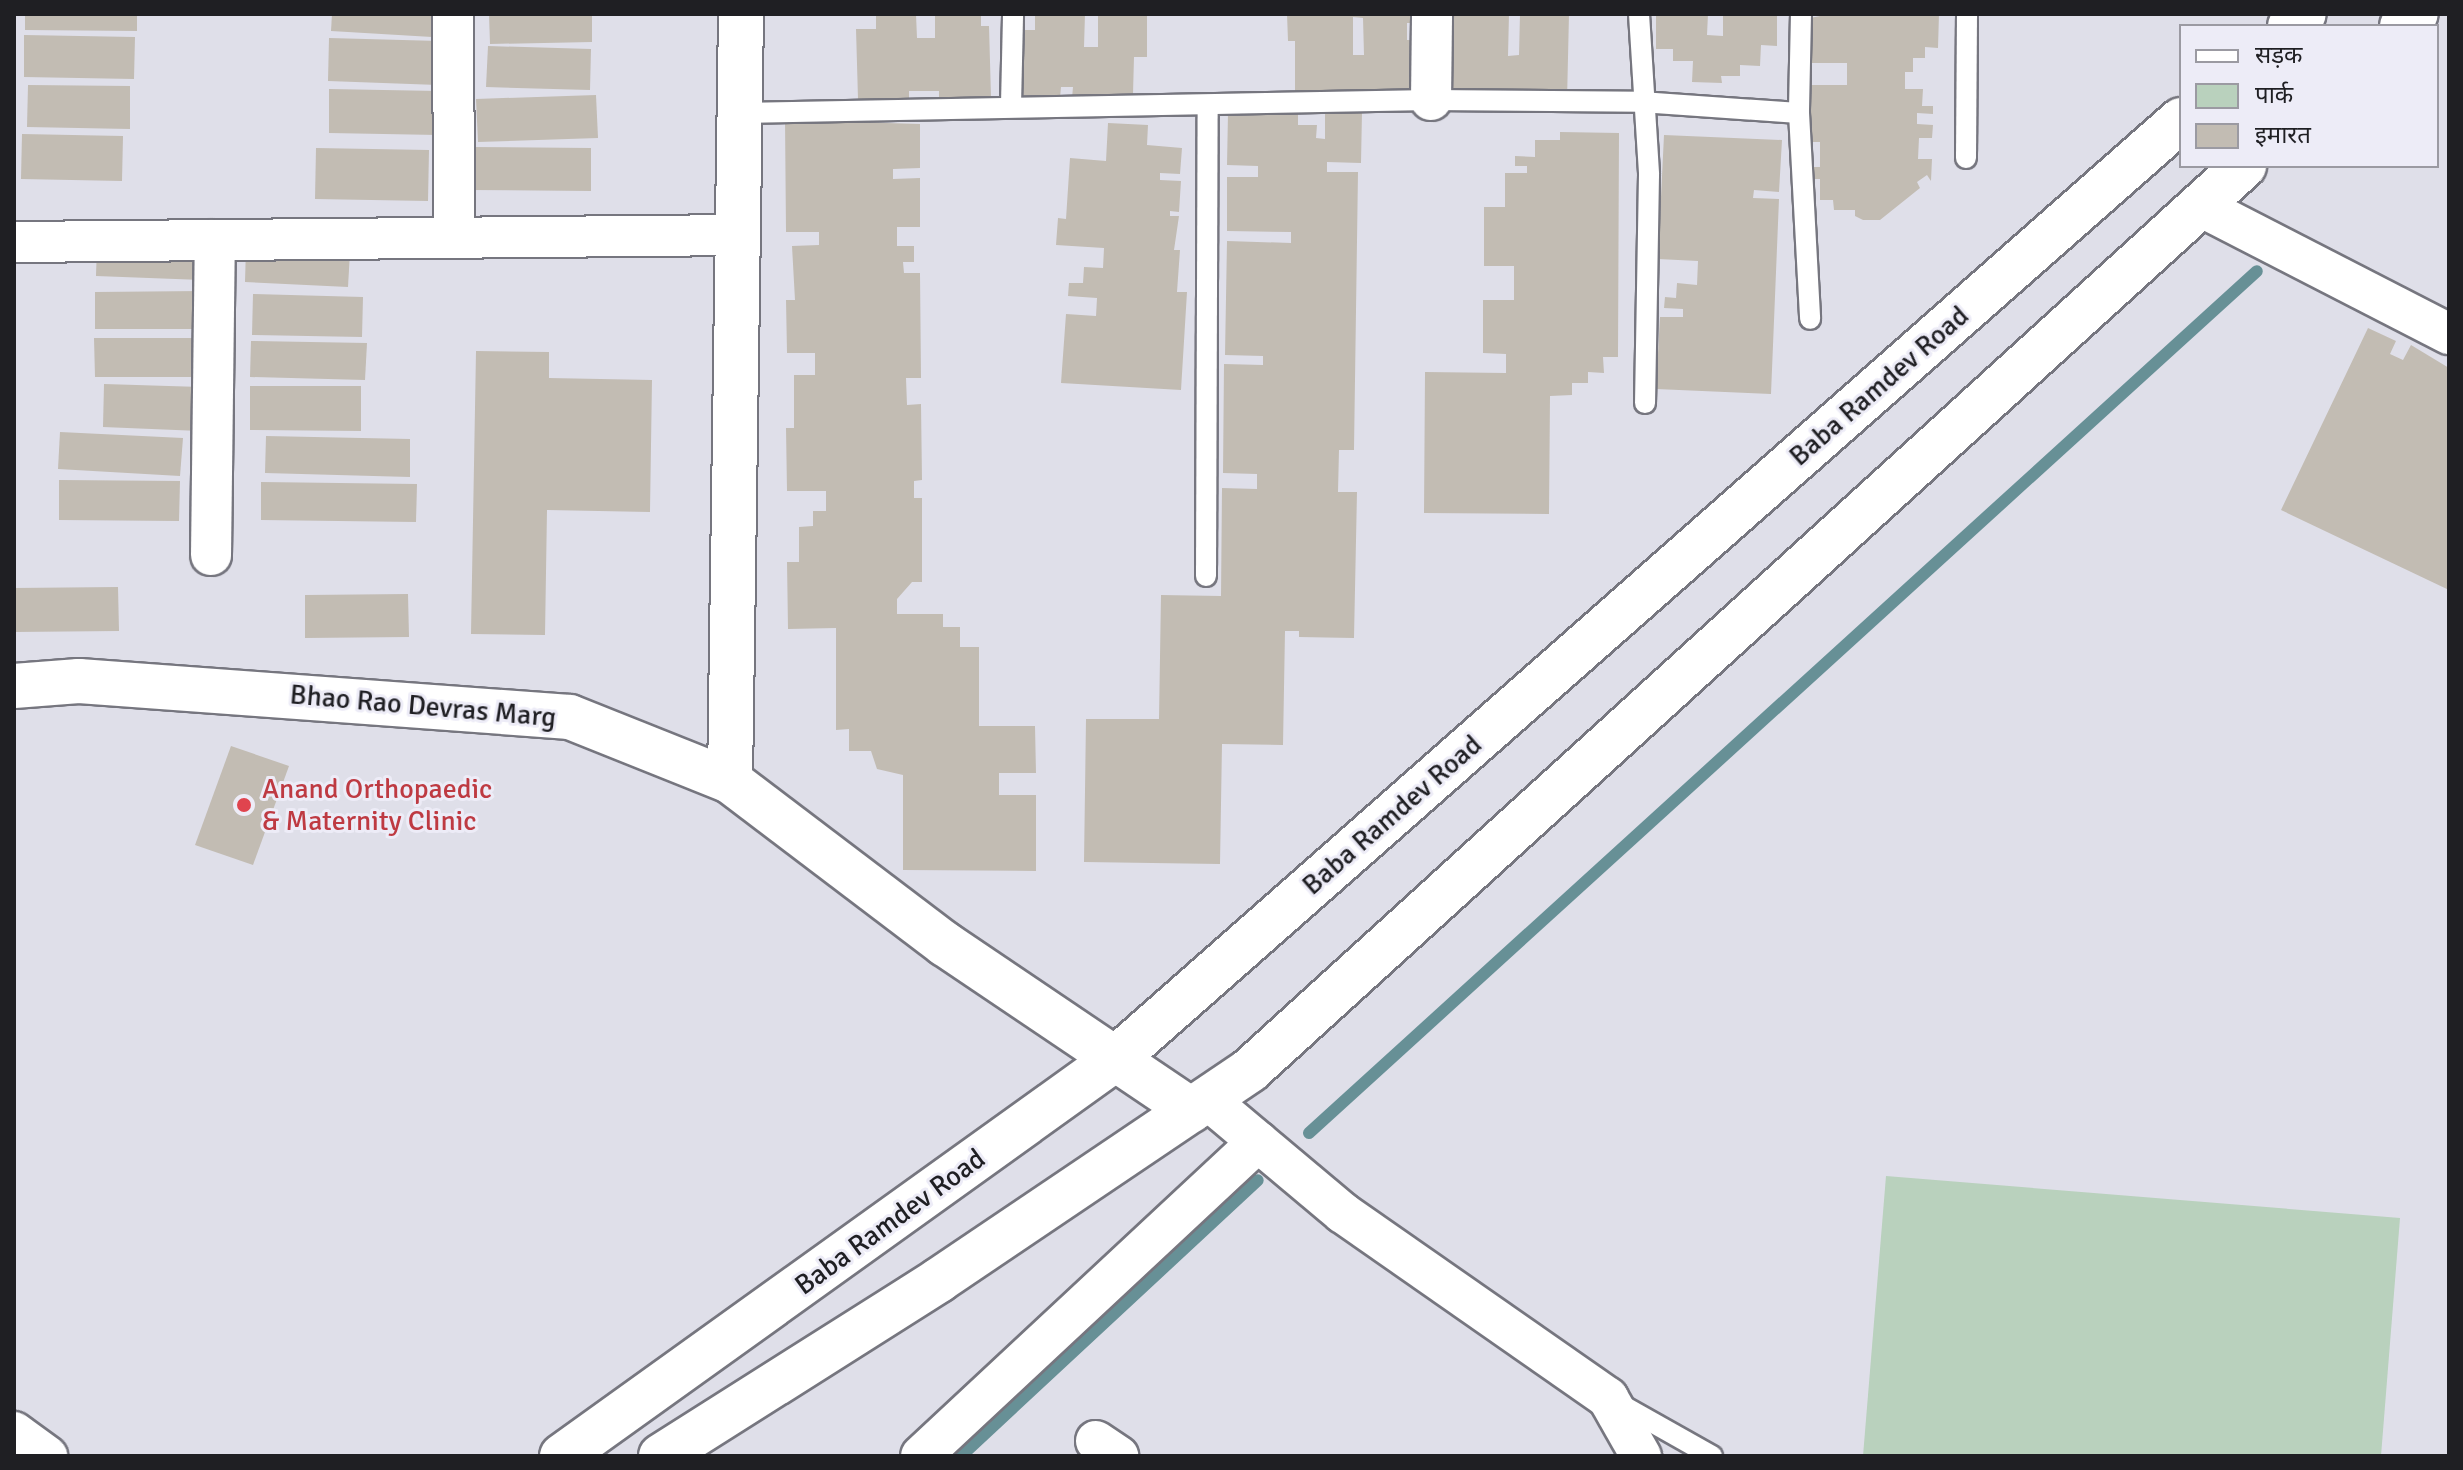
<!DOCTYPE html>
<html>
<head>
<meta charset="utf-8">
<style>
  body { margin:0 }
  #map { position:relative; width:2463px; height:1470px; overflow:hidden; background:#dfdfe9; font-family:Signika,"Noto Sans Devanagari",sans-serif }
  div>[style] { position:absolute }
  .green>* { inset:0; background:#b9d1bd }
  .stream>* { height:12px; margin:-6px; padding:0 6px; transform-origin:6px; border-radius:6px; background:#679096 }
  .building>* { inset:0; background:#c2bcb3 }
  .roads { filter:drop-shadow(2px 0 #76767f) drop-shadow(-2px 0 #76767f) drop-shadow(0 2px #76767f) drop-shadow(0 -2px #76767f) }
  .service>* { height:20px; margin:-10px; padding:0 10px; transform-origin:10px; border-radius:10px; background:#fff }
  .minor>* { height:40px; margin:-20px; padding:0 20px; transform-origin:20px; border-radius:20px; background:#fff }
  .tertiary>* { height:44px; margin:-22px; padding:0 22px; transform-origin:22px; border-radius:22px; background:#fff }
  .dots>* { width:22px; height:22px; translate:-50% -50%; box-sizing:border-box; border:4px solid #edecf7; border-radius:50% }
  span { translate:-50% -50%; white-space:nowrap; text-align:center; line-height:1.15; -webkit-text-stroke:6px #edecf7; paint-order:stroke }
  .street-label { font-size:28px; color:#1f1f23 }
  .health-label { font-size:28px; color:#be3a42 }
  .left { translate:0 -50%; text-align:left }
  .frame { position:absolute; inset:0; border:16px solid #1f1f23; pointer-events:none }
  .legend { position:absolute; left:2179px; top:24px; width:260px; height:144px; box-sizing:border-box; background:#edecf7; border:2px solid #9b9aa2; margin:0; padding:10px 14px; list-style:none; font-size:24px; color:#1f1f23 }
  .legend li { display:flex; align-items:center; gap:16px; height:40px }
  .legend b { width:40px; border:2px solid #9b9aa2 }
</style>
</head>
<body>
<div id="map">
  <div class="green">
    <div style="clip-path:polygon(1886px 1176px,2400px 1218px,2381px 1456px,1863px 1456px)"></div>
  </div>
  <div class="stream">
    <div style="left:1309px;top:1133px;width:1281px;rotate:-42.28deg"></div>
    <div style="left:961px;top:1456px;width:405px;rotate:-42.9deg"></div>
  </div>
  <div class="building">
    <div style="clip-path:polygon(25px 14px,137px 14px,137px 31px,25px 30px)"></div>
    <div style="clip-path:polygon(332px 14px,433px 14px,432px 37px,331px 31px)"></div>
    <div style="clip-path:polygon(489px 14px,592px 14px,592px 42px,490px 44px)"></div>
    <div style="clip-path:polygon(876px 14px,916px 14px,917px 38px,935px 38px,935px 14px,981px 14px,981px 26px,989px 26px,991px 97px,939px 98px,939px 91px,909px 91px,909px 99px,858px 99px,856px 29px,876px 29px)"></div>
    <div style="clip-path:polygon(1035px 14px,1085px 14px,1084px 47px,1098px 47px,1098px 14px,1147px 15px,1147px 57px,1134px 57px,1133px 94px,1072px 98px,1073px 87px,1061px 87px,1060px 98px,1022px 97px,1023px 30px,1035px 30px)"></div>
    <div style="clip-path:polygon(evenodd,1287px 14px,1415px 14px,1416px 23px,1407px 23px,1407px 40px,1414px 40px,1415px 97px,1295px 98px,1295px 41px,1288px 41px,1287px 14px,1353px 17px,1363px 18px,1364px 55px,1353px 55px,1353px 17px)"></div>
    <div style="clip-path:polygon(1448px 14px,1509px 14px,1508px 56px,1519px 55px,1520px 14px,1569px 14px,1567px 101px,1449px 99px)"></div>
    <div style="clip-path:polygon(1656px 14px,1708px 14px,1707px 35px,1723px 36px,1723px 14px,1777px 14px,1777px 46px,1761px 45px,1760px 66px,1740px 65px,1740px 76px,1721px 76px,1722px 83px,1692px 82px,1693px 61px,1673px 61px,1673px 49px,1656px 49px)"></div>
    <div style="clip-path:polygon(1830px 14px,1939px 14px,1938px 48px,1925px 47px,1925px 58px,1913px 58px,1913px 72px,1905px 72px,1905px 89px,1923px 89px,1922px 106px,1933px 106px,1933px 114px,1917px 113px,1917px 124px,1933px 125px,1932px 138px,1919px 138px,1918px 159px,1932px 159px,1931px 181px,1927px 175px,1917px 182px,1920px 188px,1880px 220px,1863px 220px,1855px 216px,1855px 210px,1834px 210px,1833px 200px,1820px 200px,1820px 179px,1813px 179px,1813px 167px,1820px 167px,1820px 142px,1811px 142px,1811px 85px,1847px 85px,1847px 63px,1811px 63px,1810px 18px)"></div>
    <div style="clip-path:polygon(24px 35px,135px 37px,134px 79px,24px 77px)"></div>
    <div style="clip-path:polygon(329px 38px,439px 41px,438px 85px,328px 81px)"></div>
    <div style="clip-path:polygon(488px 46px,591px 49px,590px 90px,486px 87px)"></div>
    <div style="clip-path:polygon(28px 85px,130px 86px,130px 129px,27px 127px)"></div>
    <div style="clip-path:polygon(329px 89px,438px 91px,438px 135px,329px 133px)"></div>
    <div style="clip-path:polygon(596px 95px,598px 138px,478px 142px,476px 99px)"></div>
    <div style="clip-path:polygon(1325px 112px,1362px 112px,1361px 163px,1327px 162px,1327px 172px,1358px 172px,1354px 450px,1339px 450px,1338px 492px,1357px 492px,1354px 638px,1299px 637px,1299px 631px,1285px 631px,1283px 745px,1222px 744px,1220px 864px,1084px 862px,1086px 719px,1159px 719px,1161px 595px,1221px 596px,1222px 488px,1257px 489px,1257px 474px,1223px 473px,1224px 364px,1263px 365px,1263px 356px,1225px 355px,1227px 241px,1291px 243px,1291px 232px,1227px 231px,1227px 177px,1258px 177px,1258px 166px,1227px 165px,1228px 113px,1298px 114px,1298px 125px,1317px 125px,1316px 138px,1325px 139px)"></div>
    <div style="clip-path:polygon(785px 120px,920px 124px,920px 168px,893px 169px,893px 179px,920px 178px,920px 227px,897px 227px,897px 246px,914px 246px,914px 262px,903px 262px,904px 273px,920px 273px,921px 378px,906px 378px,907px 405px,921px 404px,922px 480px,914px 481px,914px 498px,922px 498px,922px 582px,912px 582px,897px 599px,897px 614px,943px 614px,943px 627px,960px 627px,960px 647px,979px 647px,979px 726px,1035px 726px,1036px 773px,999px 773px,999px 795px,1036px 795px,1036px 871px,903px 870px,903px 775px,877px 769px,871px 751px,849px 751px,849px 729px,836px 730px,836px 628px,788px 629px,787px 562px,799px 562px,799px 527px,813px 526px,813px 511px,826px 511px,826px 491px,787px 491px,786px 428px,794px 428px,794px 375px,815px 375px,815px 353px,787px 353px,786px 300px,795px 300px,792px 246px,819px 245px,819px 232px,786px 232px)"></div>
    <div style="clip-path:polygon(1108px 123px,1148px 125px,1147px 145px,1182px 148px,1180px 174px,1160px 173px,1160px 180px,1181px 181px,1179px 212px,1170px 211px,1170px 216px,1179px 216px,1174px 250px,1180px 250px,1177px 292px,1187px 292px,1181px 390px,1061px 383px,1066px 314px,1096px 316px,1097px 298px,1068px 296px,1069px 283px,1083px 283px,1084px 267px,1103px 268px,1104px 248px,1056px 245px,1058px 218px,1066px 219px,1070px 158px,1106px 161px)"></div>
    <div style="clip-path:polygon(1560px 132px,1619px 133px,1618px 357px,1603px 357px,1604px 373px,1588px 372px,1588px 383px,1572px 383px,1572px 395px,1550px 396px,1549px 514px,1424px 513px,1425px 372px,1506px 373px,1506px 354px,1483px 353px,1483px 300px,1514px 300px,1514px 266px,1484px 266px,1484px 207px,1505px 207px,1505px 173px,1527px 173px,1527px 166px,1515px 166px,1515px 156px,1535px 157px,1535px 140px,1560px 140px)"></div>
    <div style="clip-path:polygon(22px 134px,123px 136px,122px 181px,21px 179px)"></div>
    <div style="clip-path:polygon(1664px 135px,1782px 140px,1779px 192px,1754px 190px,1753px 198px,1779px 199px,1771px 394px,1656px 389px,1660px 317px,1683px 317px,1683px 309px,1664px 308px,1665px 297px,1676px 298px,1677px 283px,1697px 285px,1698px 261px,1658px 259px)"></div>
    <div style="clip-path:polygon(470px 147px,591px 148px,591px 191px,470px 190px)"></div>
    <div style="clip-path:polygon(316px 148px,429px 150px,428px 201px,315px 199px)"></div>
    <div style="clip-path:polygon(97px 245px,203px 249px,202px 280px,96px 276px)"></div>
    <div style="clip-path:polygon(246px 248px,350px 252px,348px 287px,245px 282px)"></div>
    <div style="clip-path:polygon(202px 291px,203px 329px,95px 329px,95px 292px)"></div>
    <div style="clip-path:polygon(253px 294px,363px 297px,362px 337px,252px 335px)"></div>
    <div style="clip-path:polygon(2368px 328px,2396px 341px,2390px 354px,2403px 360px,2411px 345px,2449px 368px,2449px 590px,2281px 510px)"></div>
    <div style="clip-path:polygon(94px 338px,197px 338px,197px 377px,95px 377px)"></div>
    <div style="clip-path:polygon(251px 341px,367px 343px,365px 380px,250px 377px)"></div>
    <div style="clip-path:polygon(476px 351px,549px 352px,549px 378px,652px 380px,650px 512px,547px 510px,545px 635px,471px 634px)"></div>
    <div style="clip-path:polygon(104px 384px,201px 387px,200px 431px,103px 427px)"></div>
    <div style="clip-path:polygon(250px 386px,361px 386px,361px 431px,250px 430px)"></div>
    <div style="clip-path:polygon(60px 432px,183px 438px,180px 476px,58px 469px)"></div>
    <div style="clip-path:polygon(266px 436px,410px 439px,410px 477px,265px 473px)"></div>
    <div style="clip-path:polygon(59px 480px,180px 481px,179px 521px,59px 520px)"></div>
    <div style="clip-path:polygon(261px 482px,417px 484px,416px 522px,261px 520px)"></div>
    <div style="clip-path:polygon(118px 587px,119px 631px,14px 632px,14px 588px)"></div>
    <div style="clip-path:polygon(408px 594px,409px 637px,305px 638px,305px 595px)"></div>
    <div style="clip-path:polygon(231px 746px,289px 766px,253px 865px,195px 845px)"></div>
  </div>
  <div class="roads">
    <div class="service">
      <div style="left:1639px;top:14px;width:161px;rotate:86.4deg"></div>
      <div style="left:1649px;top:175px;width:228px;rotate:91deg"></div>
      <div style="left:1801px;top:14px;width:99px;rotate:91.2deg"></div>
      <div style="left:1799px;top:113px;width:206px;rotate:86.9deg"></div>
      <div style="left:1011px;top:105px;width:91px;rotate:-88.7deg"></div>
      <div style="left:740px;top:113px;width:691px;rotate:-1.08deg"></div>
      <div style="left:1431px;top:100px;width:210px;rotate:0.5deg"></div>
      <div style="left:1641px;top:102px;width:158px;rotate:4deg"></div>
      <div style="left:1966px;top:158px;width:144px;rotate:-89.6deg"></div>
      <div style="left:1206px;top:576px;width:471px;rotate:-89.8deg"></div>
      <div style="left:1618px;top:1403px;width:108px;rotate:29.4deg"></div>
    </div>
    <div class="minor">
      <div style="left:453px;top:14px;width:224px;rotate:89.7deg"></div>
      <div style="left:1431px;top:100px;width:86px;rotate:-89.3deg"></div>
      <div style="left:2200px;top:206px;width:280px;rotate:27.2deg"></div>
      <div style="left:14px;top:242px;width:724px;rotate:-0.55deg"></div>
      <div style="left:211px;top:555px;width:315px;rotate:-89.3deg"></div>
      <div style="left:1207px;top:1099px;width:177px;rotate:40deg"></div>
      <div style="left:1343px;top:1213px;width:323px;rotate:34.9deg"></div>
      <div style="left:1608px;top:1398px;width:67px;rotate:60.4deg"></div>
      <div style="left:14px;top:1432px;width:41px;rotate:36deg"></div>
      <div style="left:1096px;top:1441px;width:27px;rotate:34deg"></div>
      <div style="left:921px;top:1456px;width:461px;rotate:-43deg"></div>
    </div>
    <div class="tertiary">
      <div style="left:2290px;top:26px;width:18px;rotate:-41deg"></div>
      <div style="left:2402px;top:26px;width:18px;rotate:-41deg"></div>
      <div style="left:14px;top:686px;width:65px;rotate:-4.4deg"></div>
      <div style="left:79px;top:681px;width:492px;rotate:4.2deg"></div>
      <div style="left:570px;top:717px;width:172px;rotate:21.8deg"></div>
      <div style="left:730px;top:781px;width:270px;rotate:37.2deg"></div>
      <div style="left:945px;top:944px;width:297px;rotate:34deg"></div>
      <div style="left:730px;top:781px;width:767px;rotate:-89.18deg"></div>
      <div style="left:562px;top:1456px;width:679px;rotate:-35.66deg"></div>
      <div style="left:1114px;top:1060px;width:1422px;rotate:-41.38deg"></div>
      <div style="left:661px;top:1456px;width:329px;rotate:-32.3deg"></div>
      <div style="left:939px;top:1280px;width:375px;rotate:-34deg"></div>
      <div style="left:1250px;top:1070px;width:1344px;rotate:-42.29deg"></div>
    </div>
  </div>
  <div class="dots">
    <div style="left:244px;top:805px;background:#e0444e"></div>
  </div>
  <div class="street-label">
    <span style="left:1879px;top:386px;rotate:-41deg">Baba Ramdev Road</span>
    <span style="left:423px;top:706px;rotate:5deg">Bhao Rao Devras Marg</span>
    <span style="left:1392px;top:815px;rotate:-41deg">Baba Ramdev Road</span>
    <span style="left:890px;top:1222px;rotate:-36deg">Baba Ramdev Road</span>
  </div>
  <div class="health-label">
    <span class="left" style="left:262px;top:805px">Anand Orthopaedic<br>&amp; Maternity Clinic</span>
  </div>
  <div class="frame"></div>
  <ul class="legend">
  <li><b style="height:10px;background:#fff"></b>सड़क</li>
  <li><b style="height:22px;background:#b9d1bd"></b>पार्क</li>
  <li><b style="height:22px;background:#c2bcb3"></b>इमारत</li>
  </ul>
</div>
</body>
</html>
